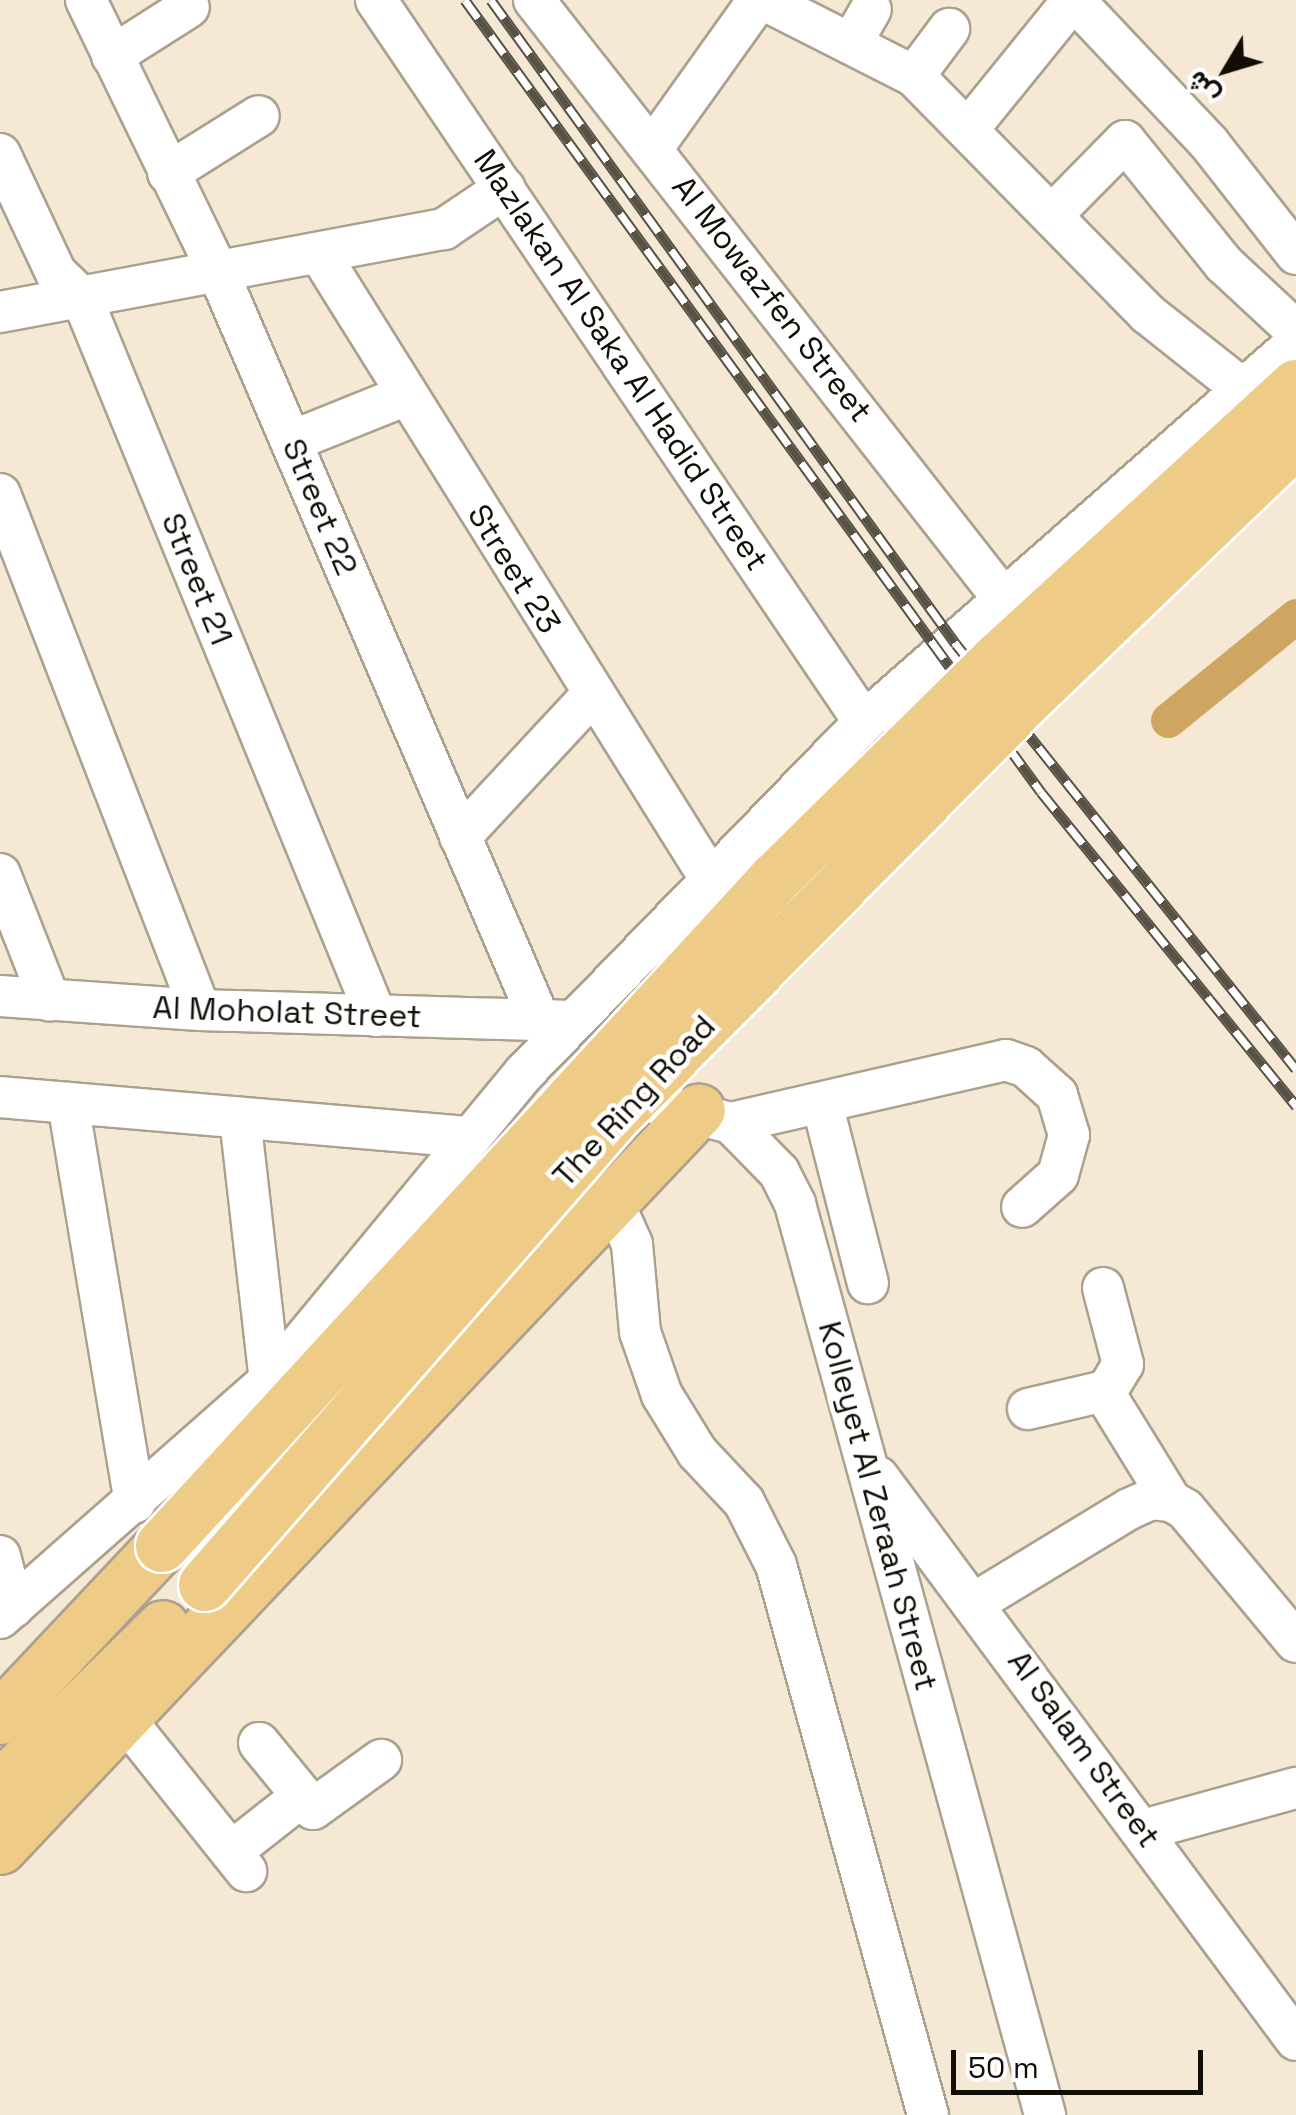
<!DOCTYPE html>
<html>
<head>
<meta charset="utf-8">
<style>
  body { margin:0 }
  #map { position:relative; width:1296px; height:2115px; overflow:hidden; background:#f5e9d5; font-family:"Space Grotesk",Vazirmatn,sans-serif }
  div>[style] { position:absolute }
  .canal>* { height:35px; margin:-17.5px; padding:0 17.5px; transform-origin:17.5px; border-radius:17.5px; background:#cea662 }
  .roads { filter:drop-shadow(2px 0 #aca08e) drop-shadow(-2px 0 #aca08e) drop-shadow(0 2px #aca08e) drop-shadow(0 -2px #aca08e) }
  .minor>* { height:40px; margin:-20px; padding:0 20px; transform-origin:20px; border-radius:20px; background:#fff }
  .major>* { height:52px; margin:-26px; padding:0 26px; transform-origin:26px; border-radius:26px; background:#ec8 }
  .rail>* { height:11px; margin-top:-5.5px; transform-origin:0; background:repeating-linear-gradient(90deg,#fff 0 22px,#575146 0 44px); box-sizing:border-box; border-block:2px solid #575146 }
  .bridges { filter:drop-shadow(2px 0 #fff) drop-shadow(-2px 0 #fff) drop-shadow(0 2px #fff) drop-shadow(0 -2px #fff) }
  .major-bridge>* { height:52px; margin:-26px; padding:0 26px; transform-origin:26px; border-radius:26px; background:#ec8 }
  span { translate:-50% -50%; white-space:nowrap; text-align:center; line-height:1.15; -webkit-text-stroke:9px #fff; paint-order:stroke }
  .street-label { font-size:32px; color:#120e07 }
  .north { position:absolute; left:1176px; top:20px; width:100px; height:100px; -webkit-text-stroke:8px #fff; paint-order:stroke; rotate:232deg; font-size:28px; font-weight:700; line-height:40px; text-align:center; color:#120e07 }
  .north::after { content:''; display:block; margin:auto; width:35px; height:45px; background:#120e07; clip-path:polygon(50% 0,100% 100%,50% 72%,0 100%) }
  .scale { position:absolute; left:951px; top:2050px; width:252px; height:45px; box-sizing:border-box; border:5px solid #120e07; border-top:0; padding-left:12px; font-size:30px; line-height:35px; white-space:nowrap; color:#120e07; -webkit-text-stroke:8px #fff; paint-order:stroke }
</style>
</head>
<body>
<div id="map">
  <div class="canal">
    <div style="left:1168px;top:720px;width:165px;rotate:-39.1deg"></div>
  </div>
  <div class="roads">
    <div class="minor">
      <div style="left:86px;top:0;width:305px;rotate:64.1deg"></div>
      <div style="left:219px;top:274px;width:813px;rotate:66.75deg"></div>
      <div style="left:376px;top:0;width:871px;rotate:55.95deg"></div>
      <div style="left:534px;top:0;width:764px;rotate:51.91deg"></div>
      <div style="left:764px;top:0;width:168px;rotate:26.9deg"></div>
      <div style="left:914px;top:76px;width:334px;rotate:45.5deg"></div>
      <div style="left:1148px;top:314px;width:122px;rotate:38.4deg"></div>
      <div style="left:1074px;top:0;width:197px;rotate:46.6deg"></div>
      <div style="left:1209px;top:143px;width:141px;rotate:51.9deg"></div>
      <div style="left:851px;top:44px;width:40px;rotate:-60.3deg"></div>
      <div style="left:112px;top:56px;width:91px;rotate:-32.5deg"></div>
      <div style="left:914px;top:76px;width:59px;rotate:-53.3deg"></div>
      <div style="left:970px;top:127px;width:164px;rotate:-51deg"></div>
      <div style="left:654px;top:146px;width:179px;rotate:-54.5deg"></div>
      <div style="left:0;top:154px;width:132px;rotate:64.8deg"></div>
      <div style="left:56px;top:273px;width:36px;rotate:44deg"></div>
      <div style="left:82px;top:298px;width:776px;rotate:67.73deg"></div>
      <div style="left:168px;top:173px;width:107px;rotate:-32.1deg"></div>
      <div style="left:1054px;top:213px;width:101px;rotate:-45.4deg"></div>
      <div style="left:1125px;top:141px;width:158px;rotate:51.2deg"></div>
      <div style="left:1224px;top:264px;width:98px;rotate:42.9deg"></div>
      <div style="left:321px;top:256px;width:736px;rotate:57.99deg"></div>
      <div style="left:0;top:312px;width:452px;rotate:-10.6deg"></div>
      <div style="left:444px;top:229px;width:73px;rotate:-33.9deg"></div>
      <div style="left:292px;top:441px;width:121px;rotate:-21.9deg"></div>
      <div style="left:0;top:494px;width:553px;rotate:68.81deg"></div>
      <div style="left:460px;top:837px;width:195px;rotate:-47.1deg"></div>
      <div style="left:0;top:874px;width:136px;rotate:68.5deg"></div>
      <div style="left:0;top:996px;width:200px;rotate:4deg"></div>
      <div style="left:200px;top:1010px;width:365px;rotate:1.7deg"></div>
      <div style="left:611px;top:1092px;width:124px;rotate:14.5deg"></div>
      <div style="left:731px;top:1123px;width:69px;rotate:45.6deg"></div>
      <div style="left:779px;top:1172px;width:36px;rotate:63deg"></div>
      <div style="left:795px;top:1204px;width:945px;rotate:74.65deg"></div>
      <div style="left:0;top:1097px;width:472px;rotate:4.9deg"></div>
      <div style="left:68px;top:1103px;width:405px;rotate:80.5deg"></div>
      <div style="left:822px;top:1103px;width:186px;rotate:75.7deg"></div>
      <div style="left:240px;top:1118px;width:264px;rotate:83.5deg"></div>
      <div style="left:731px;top:1123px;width:282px;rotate:-12.9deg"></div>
      <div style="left:1006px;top:1060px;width:21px;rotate:19deg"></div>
      <div style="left:1026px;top:1067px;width:42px;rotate:42.1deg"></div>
      <div style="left:1057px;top:1095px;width:42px;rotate:73.3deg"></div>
      <div style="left:1069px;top:1135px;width:41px;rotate:105.4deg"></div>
      <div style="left:1058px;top:1175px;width:48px;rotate:138.4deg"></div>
      <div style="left:614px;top:1204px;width:44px;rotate:65.8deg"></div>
      <div style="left:632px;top:1244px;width:88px;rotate:84.8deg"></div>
      <div style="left:640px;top:1332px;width:67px;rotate:70.8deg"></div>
      <div style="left:662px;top:1395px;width:67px;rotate:58.4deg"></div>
      <div style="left:697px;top:1452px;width:69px;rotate:46.8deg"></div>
      <div style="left:744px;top:1502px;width:71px;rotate:63.1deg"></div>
      <div style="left:776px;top:1565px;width:571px;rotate:74.55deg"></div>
      <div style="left:1103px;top:1288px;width:79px;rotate:75.3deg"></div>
      <div style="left:1123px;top:1364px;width:35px;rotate:121deg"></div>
      <div style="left:1105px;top:1394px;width:126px;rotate:58.3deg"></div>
      <div style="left:1028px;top:1409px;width:79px;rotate:-13.2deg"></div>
      <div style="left:878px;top:1477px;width:701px;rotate:53.41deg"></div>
      <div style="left:0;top:1556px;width:53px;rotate:75.7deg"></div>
      <div style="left:976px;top:1602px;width:179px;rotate:-31.3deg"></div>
      <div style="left:1129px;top:1509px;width:24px;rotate:-24deg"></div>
      <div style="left:1151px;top:1499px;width:20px;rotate:6deg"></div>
      <div style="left:1171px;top:1501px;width:16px;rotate:30deg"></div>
      <div style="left:1185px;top:1509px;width:173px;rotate:50.2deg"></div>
      <div style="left:0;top:1618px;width:360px;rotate:-41.4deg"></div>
      <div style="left:270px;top:1380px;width:398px;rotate:-50.4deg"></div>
      <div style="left:524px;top:1073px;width:489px;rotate:-45.9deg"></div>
      <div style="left:864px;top:722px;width:575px;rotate:-41.26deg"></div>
      <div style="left:124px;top:1718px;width:196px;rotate:51.4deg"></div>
      <div style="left:259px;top:1743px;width:85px;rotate:50.7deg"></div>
      <div style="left:313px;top:1809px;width:84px;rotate:-35.8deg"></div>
      <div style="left:1143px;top:1830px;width:159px;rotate:-15.4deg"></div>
      <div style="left:231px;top:1852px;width:89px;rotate:-38.2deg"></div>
    </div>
    <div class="major">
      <div style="left:0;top:1718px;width:236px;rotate:-46.7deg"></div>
      <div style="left:0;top:1788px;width:229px;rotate:-44.6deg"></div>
      <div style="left:0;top:1848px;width:1016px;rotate:-46.55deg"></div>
    </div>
  </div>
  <div class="rail">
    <div style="left:465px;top:0;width:979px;rotate:53.97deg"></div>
    <div style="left:1041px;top:792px;width:405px;rotate:50.9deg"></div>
    <div style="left:491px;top:0;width:794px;rotate:54.17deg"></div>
    <div style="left:956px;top:644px;width:544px;rotate:51.34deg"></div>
  </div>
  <div class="bridges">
    <div class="major-bridge">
      <div style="left:162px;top:1546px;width:906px;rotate:-47.42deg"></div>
      <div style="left:775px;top:879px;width:312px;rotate:-44.6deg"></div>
      <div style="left:997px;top:660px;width:406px;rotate:-42.5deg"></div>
      <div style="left:205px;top:1585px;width:622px;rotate:-48.85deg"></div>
      <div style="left:614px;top:1117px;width:590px;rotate:-45.34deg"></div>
      <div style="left:1029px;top:697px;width:370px;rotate:-43.8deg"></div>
    </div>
  </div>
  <div class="street-label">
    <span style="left:772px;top:299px;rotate:52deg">Al Mowazfen Street</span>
    <span style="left:621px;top:360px;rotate:56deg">Mazlakan Al Saka Al Hadid Street</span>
    <span style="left:320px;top:507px;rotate:67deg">Street 22</span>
    <span style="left:514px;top:569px;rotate:58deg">Street 23</span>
    <span style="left:197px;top:579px;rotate:68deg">Street 21</span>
    <span style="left:287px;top:1012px;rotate:2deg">Al Moholat Street</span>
    <span style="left:634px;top:1101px;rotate:-47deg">The Ring Road</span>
    <span style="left:878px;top:1506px;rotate:75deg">Kolleyet Al Zeraah Street</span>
    <span style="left:1084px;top:1749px;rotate:54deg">Al Salam Street</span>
  </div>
  <div class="north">ش</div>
  <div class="scale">50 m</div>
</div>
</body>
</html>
